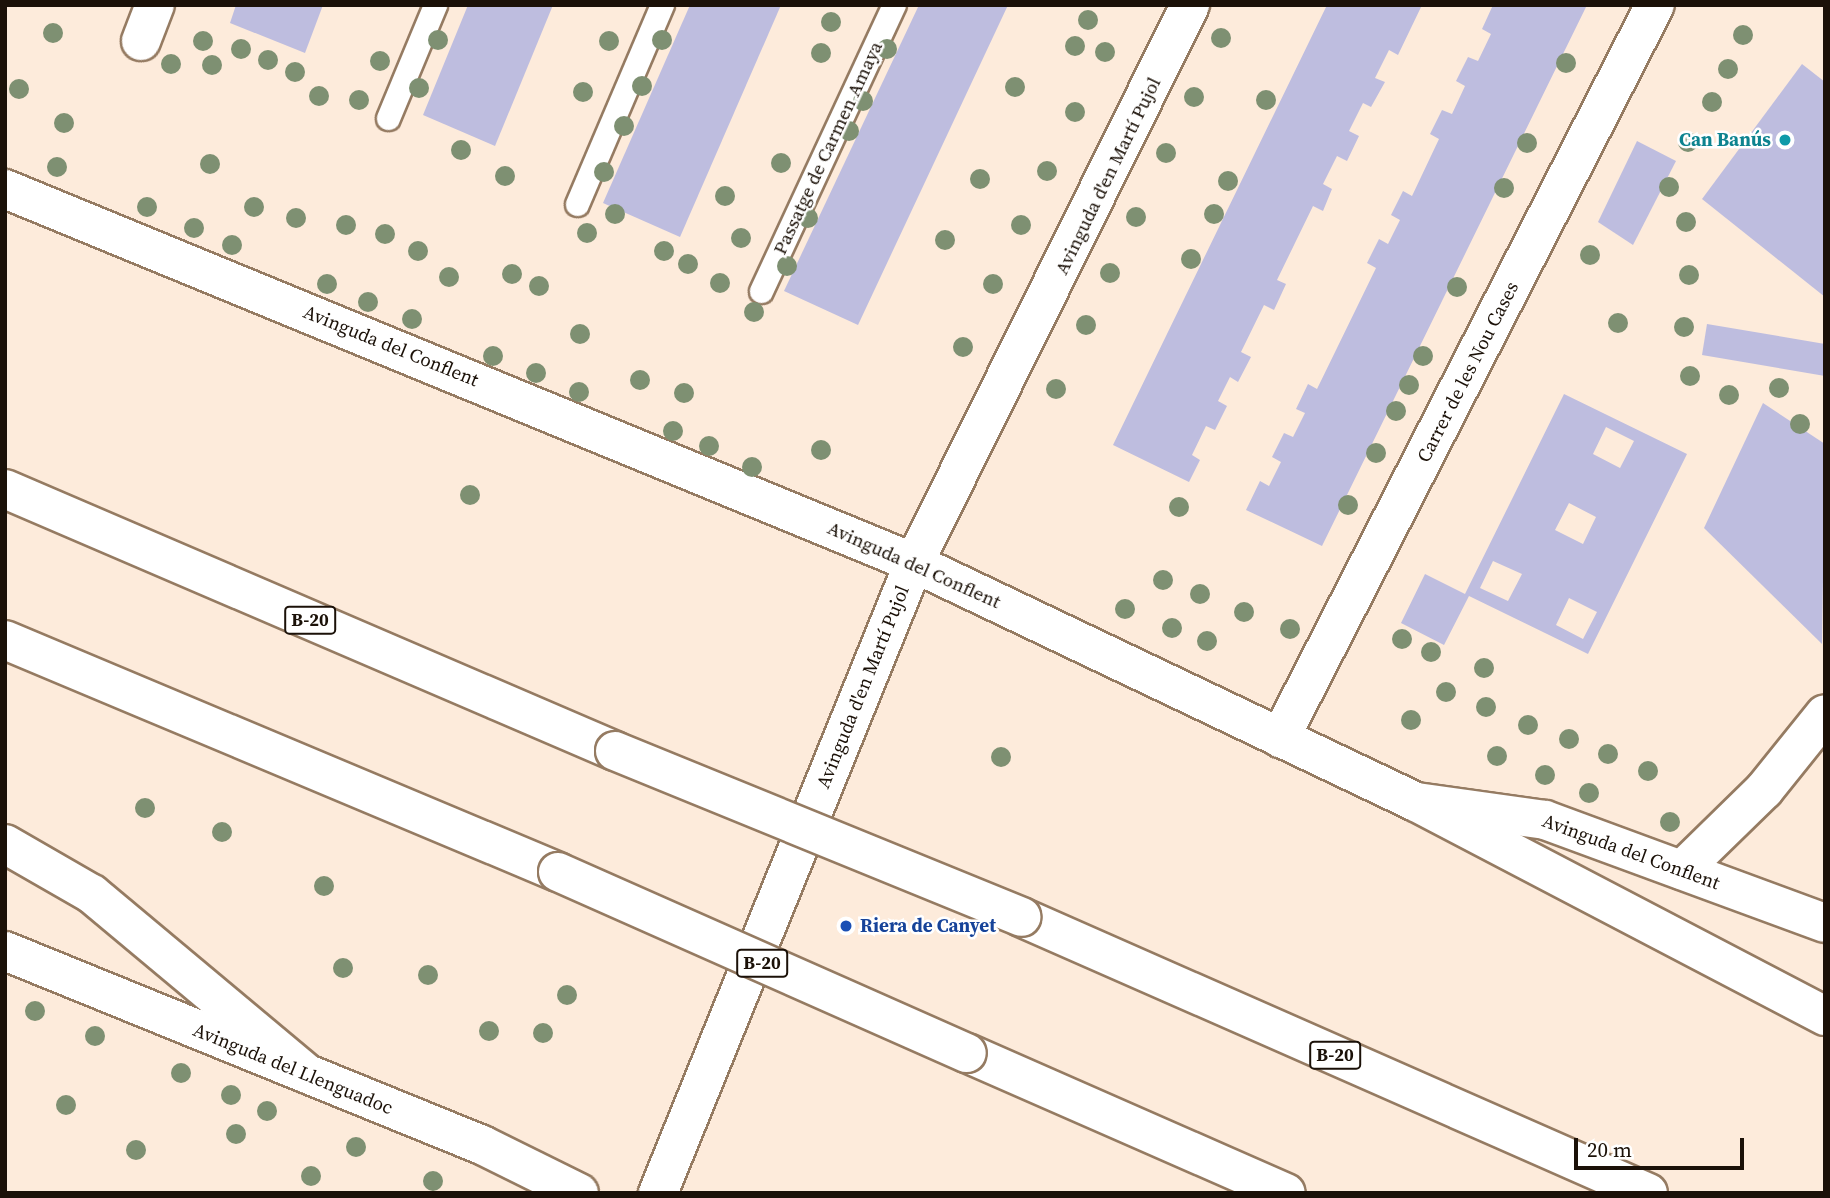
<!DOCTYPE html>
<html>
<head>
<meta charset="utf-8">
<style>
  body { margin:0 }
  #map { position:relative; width:1830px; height:1198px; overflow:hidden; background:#fdebdb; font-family:"Source Serif 4",serif }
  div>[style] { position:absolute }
  .building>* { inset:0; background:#bebddf }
  .roads { filter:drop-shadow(2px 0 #957b62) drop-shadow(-2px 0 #957b62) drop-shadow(0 2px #957b62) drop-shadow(0 -2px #957b62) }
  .lane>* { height:23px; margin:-11.5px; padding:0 11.5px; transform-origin:11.5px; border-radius:11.5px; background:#fff }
  .street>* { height:38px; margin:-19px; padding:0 19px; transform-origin:19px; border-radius:19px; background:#fff }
  .highway>* { height:38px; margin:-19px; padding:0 19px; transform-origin:19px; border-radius:19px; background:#fff }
  .bridges { filter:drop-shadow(2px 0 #957b62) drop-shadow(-2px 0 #957b62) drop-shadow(0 2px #957b62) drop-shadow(0 -2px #957b62) }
  .highway-bridge>* { height:38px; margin:-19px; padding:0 19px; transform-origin:19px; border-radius:19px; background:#fff }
  .trees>* { width:20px; height:20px; margin:-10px; border-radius:50%; background:#7e9072 }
  .dots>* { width:19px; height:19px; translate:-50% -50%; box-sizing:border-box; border:4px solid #fff; border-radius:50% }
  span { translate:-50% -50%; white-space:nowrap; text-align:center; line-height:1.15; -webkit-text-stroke:5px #fff; paint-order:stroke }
  .shield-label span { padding:2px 5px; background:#fff; border:2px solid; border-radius:5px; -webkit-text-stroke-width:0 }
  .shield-label { font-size:18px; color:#1b1108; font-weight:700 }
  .culture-label { font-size:19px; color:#0d838f; font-weight:700 }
  .right { translate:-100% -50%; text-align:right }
  .street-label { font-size:19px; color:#1b1108 }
  .transit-label { font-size:19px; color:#164399; font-weight:700 }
  .left { translate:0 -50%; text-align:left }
  .frame { position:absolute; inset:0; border:7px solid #1b1108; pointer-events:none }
  .scale { position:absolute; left:1574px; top:1138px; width:170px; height:32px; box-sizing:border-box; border:4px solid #1b1108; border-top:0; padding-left:9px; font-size:21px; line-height:24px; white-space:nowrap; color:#1b1108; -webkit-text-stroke:5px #fff; paint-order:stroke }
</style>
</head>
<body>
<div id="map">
  <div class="building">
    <div style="clip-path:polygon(236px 5px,323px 5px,305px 53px,230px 23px)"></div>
    <div style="clip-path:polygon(468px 5px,553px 5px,495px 146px,423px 115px)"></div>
    <div style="clip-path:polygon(690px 5px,781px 5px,680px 237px,603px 203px)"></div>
    <div style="clip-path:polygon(919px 5px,1008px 5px,858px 325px,784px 291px)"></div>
    <div style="clip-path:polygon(1327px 5px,1422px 5px,1398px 55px,1389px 50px,1375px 78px,1385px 82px,1371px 107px,1363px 103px,1349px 131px,1359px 136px,1347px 161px,1337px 156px,1323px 184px,1332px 189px,1323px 211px,1313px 206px,1277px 280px,1286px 284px,1274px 310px,1264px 305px,1241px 352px,1251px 357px,1238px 382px,1230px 377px,1218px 401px,1227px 406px,1215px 430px,1206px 426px,1192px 455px,1200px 460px,1189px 482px,1113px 445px)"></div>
    <div style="clip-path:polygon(1493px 5px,1587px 5px,1322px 546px,1246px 510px,1260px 481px,1269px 486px,1281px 462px,1272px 457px,1284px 433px,1293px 437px,1305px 413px,1296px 409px,1308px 384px,1317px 389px,1376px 268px,1367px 263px,1379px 239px,1388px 244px,1400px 220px,1391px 215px,1403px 191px,1412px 196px,1439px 139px,1430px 134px,1442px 110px,1452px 114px,1465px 86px,1456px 81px,1468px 57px,1478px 61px,1491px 34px,1482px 29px)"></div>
    <div style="clip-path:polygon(1802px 64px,1825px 82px,1825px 297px,1702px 199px)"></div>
    <div style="clip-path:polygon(1637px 141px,1676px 161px,1633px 245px,1598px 222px)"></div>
    <div style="clip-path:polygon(1707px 324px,1825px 344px,1825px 376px,1702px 355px)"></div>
    <div style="clip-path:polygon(evenodd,1564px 394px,1687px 454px,1588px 654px,1469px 596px,1444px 645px,1401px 623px,1425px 574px,1465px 594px,1564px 394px,1606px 427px,1634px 441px,1620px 468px,1593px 454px,1606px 427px,1564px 394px,1569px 503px,1596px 517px,1583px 544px,1555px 530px,1569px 503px,1564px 394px,1493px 561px,1522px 574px,1508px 601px,1480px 588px,1493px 561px,1564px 394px,1569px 598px,1597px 612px,1583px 639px,1556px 625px,1569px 598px)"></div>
    <div style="clip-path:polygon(1763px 403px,1825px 444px,1822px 644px,1704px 528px)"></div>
  </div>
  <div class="roads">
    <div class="lane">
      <div style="left:388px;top:118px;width:122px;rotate:-67.4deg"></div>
      <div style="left:577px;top:204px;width:216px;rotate:-66.9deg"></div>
      <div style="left:761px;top:291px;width:315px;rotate:-65.1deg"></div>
    </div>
    <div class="street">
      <div style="left:141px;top:41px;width:39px;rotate:-69deg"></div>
      <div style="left:5px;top:189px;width:983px;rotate:22.36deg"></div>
      <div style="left:914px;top:563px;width:556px;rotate:25.46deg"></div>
      <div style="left:1416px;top:802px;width:130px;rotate:7.9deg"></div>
      <div style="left:1545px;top:820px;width:298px;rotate:20.2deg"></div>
      <div style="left:1280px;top:738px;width:823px;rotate:-62.91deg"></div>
      <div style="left:1682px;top:870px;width:115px;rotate:-44.3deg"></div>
      <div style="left:1764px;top:790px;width:97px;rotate:-51.2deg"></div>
      <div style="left:5px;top:951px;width:515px;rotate:22.13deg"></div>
      <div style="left:482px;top:1145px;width:108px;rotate:26.3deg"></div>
      <div style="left:658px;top:1193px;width:680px;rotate:-67.89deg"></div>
      <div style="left:914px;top:563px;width:623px;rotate:-63.68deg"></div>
    </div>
    <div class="highway">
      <div style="left:5px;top:489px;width:664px;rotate:23.24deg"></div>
      <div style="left:5px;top:640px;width:600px;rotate:22.76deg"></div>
      <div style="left:1416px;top:802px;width:462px;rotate:27.6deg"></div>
      <div style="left:5px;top:844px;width:100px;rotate:29.9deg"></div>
      <div style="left:92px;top:894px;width:280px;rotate:39.9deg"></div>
      <div style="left:1021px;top:917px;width:685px;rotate:23.76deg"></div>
      <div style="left:967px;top:1053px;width:348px;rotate:23.7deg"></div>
    </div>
  </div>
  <div class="bridges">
    <div class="highway-bridge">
      <div style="left:615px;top:751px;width:439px;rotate:22.2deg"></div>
      <div style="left:558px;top:872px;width:447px;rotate:23.9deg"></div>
    </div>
  </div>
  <div class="trees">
    <div style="left:1088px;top:20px"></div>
    <div style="left:831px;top:22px"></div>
    <div style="left:53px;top:33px"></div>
    <div style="left:1743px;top:35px"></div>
    <div style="left:1221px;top:38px"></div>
    <div style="left:438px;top:40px"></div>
    <div style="left:662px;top:40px"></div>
    <div style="left:203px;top:41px"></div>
    <div style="left:609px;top:41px"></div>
    <div style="left:1075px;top:46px"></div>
    <div style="left:241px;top:49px"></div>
    <div style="left:887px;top:49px"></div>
    <div style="left:1105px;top:52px"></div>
    <div style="left:821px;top:53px"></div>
    <div style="left:268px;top:60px"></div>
    <div style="left:380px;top:61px"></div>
    <div style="left:1566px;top:63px"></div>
    <div style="left:171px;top:64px"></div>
    <div style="left:212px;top:65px"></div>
    <div style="left:1728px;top:69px"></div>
    <div style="left:295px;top:72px"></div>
    <div style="left:642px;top:86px"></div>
    <div style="left:1015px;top:87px"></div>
    <div style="left:419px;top:88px"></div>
    <div style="left:19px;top:89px"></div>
    <div style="left:583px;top:92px"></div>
    <div style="left:319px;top:96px"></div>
    <div style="left:1194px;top:97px"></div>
    <div style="left:359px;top:100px"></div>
    <div style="left:1266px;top:100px"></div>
    <div style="left:863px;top:101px"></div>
    <div style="left:1712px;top:102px"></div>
    <div style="left:1075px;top:112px"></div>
    <div style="left:64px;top:123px"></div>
    <div style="left:624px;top:126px"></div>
    <div style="left:849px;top:131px"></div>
    <div style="left:1688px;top:142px"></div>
    <div style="left:1527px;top:143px"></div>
    <div style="left:461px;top:150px"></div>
    <div style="left:1166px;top:153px"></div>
    <div style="left:781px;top:163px"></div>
    <div style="left:210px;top:164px"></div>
    <div style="left:57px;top:167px"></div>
    <div style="left:1047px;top:171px"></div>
    <div style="left:604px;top:172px"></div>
    <div style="left:505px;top:176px"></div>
    <div style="left:980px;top:179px"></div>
    <div style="left:1228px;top:181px"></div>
    <div style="left:1669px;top:187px"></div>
    <div style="left:1504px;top:188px"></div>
    <div style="left:725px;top:196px"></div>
    <div style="left:147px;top:207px"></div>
    <div style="left:254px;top:207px"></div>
    <div style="left:615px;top:214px"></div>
    <div style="left:1214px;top:214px"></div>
    <div style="left:1136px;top:217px"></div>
    <div style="left:296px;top:218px"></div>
    <div style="left:808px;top:218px"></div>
    <div style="left:1686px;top:222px"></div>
    <div style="left:346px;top:225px"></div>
    <div style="left:1021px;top:225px"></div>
    <div style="left:194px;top:228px"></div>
    <div style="left:587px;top:233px"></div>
    <div style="left:385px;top:234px"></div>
    <div style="left:741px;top:238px"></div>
    <div style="left:945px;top:240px"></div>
    <div style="left:232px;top:245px"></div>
    <div style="left:418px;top:251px"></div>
    <div style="left:664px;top:251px"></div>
    <div style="left:1590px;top:255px"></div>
    <div style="left:1191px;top:259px"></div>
    <div style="left:688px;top:264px"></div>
    <div style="left:787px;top:266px"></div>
    <div style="left:1110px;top:273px"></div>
    <div style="left:512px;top:274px"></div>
    <div style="left:1689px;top:275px"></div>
    <div style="left:449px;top:277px"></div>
    <div style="left:720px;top:283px"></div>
    <div style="left:327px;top:284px"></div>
    <div style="left:993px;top:284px"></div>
    <div style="left:539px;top:286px"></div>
    <div style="left:1457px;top:287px"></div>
    <div style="left:368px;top:302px"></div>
    <div style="left:754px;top:312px"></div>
    <div style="left:412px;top:319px"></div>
    <div style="left:1618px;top:323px"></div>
    <div style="left:1086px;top:325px"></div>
    <div style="left:1684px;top:327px"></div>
    <div style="left:580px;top:334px"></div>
    <div style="left:963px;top:347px"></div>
    <div style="left:493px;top:356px"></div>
    <div style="left:1423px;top:356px"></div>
    <div style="left:536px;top:373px"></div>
    <div style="left:1690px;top:376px"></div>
    <div style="left:640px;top:380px"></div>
    <div style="left:1409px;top:385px"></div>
    <div style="left:1779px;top:388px"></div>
    <div style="left:1056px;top:389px"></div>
    <div style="left:579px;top:392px"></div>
    <div style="left:684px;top:393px"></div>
    <div style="left:1729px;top:395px"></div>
    <div style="left:1396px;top:411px"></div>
    <div style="left:1800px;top:424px"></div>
    <div style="left:673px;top:431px"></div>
    <div style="left:709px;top:446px"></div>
    <div style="left:821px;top:450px"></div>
    <div style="left:1376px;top:453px"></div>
    <div style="left:752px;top:467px"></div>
    <div style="left:470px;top:495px"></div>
    <div style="left:1348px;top:505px"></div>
    <div style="left:1179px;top:507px"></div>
    <div style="left:1163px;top:580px"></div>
    <div style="left:1200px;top:594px"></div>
    <div style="left:1125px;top:609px"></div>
    <div style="left:1244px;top:612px"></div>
    <div style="left:1172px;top:628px"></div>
    <div style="left:1290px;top:629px"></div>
    <div style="left:1402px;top:639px"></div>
    <div style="left:1207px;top:641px"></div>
    <div style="left:1431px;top:652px"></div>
    <div style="left:1484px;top:668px"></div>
    <div style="left:1446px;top:692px"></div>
    <div style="left:1486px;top:707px"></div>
    <div style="left:1411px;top:720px"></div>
    <div style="left:1528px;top:725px"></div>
    <div style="left:1569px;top:739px"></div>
    <div style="left:1608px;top:754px"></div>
    <div style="left:1497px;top:756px"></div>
    <div style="left:1001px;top:757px"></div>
    <div style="left:1648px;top:771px"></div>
    <div style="left:1545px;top:775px"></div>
    <div style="left:1589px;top:793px"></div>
    <div style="left:145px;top:808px"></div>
    <div style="left:1670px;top:822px"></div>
    <div style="left:222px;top:832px"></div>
    <div style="left:324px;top:886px"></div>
    <div style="left:343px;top:968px"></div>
    <div style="left:428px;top:975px"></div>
    <div style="left:567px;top:995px"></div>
    <div style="left:35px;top:1011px"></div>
    <div style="left:489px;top:1031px"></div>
    <div style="left:543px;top:1033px"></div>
    <div style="left:95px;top:1036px"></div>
    <div style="left:181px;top:1073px"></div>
    <div style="left:231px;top:1095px"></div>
    <div style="left:66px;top:1105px"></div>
    <div style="left:267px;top:1111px"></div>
    <div style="left:236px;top:1134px"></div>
    <div style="left:356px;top:1147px"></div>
    <div style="left:136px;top:1150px"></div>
    <div style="left:311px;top:1176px"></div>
    <div style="left:433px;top:1181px"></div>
  </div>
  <div class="dots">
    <div style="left:1785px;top:140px;background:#0f9aa8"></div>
    <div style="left:846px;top:926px;background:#1a4fb4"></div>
  </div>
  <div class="shield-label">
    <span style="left:310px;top:620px">B-20</span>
    <span style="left:762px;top:963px">B-20</span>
    <span style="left:1335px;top:1055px">B-20</span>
  </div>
  <div class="culture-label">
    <span class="right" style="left:1771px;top:140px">Can Banús</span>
  </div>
  <div class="street-label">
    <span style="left:828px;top:148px;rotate:-65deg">Passatge de Carmen Amaya</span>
    <span style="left:1108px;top:176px;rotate:-64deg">Avinguda d'en Martí Pujol</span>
    <span style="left:391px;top:346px;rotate:22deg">Avinguda del Conflent</span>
    <span style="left:1468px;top:372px;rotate:-63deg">Carrer de les Nou Cases</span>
    <span style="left:914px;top:565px;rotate:24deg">Avinguda del Conflent</span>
    <span style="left:863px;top:687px;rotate:-68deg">Avinguda d'en Martí Pujol</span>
    <span style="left:1631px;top:852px;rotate:20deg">Avinguda del Conflent</span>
    <span style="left:293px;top:1069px;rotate:22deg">Avinguda del Llenguadoc</span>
  </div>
  <div class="transit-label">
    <span class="left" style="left:860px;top:926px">Riera de Canyet</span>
  </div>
  <div class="frame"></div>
  <div class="scale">20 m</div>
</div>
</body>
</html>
